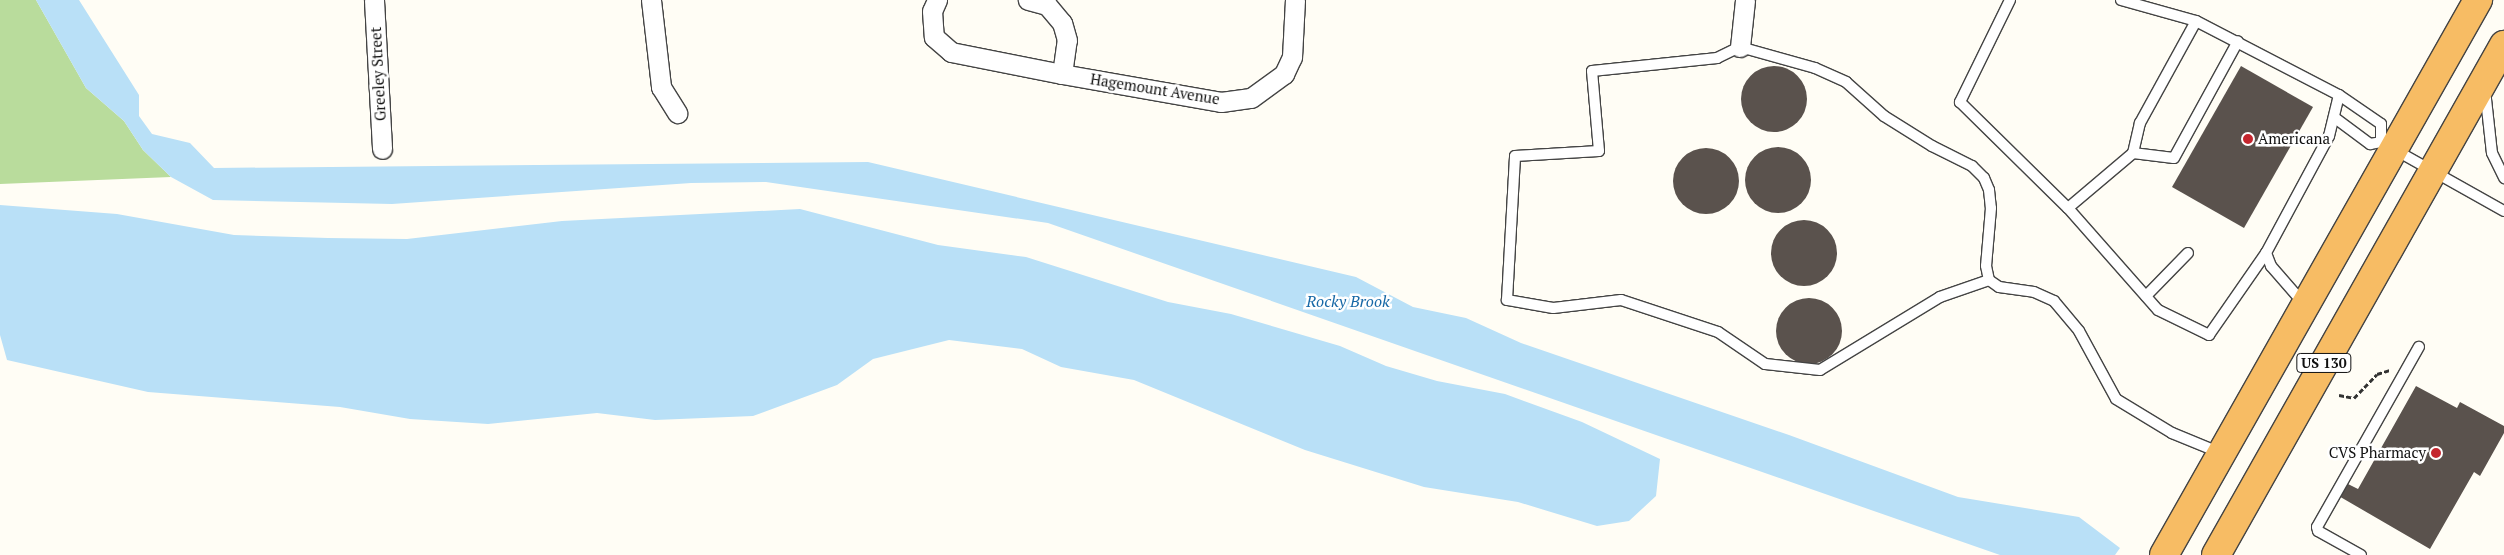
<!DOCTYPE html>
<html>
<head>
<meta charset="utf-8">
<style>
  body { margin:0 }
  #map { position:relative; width:2504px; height:555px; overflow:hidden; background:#fffdf5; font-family:"PT Serif",serif }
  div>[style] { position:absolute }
  .forest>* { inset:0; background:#b9dc9c }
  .water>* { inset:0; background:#b9e0f7 }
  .building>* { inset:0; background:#5a524d }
  .round { border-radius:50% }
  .path>* { height:3px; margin-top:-1.5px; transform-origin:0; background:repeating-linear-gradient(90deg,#333 0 5px,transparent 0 7.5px) }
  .roads { filter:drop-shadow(1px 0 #444) drop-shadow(-1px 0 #444) drop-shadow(0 1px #444) drop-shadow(0 -1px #444) }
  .service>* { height:10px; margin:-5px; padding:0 5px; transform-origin:5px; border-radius:5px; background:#fff }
  .minor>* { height:19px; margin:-9.5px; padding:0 9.5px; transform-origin:9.5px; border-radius:9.5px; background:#fff }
  .trunk>* { height:28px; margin:-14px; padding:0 14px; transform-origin:14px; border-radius:14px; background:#f7bc64 }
  .dots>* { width:14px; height:14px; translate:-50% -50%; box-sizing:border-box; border:2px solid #fff; border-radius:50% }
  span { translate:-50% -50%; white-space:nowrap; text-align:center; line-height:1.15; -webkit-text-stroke:5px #fff; paint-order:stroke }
  .shield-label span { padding:1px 4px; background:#fff; border:1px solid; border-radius:4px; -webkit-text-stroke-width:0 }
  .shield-label { font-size:14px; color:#111; font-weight:700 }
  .street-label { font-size:15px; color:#111 }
  .poi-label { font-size:15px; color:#111 }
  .left { translate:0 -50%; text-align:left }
  .right { translate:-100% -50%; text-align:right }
  .water-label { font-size:16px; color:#1768a6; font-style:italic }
</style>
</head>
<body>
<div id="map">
  <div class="forest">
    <div style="clip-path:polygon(0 0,36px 0,86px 88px,124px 121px,143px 150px,171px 177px,0 184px)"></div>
  </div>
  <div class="water">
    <div style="clip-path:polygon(36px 0,79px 0,139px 95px,139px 116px,152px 134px,190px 143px,214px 168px,868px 162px,1356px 277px,1413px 307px,1466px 318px,1521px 343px,1789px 435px,1958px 497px,2079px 517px,2120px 548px,2115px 555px,2000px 555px,1048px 223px,766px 182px,691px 183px,392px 204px,213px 200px,171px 177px,143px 150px,124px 121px,86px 88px)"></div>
    <div style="clip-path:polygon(0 205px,117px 214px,234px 235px,328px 238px,407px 239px,562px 221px,800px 209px,938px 245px,1026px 257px,1168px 302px,1231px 314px,1340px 346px,1386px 366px,1437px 381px,1505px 394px,1582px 422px,1660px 459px,1656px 496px,1629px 521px,1597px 526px,1518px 502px,1424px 487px,1305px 450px,1134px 380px,1061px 367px,1022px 349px,949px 340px,873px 359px,837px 385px,753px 416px,655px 420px,597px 413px,488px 424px,410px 419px,340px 407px,148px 392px,7px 360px,0 335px)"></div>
  </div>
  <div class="building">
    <div style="clip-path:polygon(2241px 66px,2313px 107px,2244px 228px,2172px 187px)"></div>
    <div class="round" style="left:1741px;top:66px;width:66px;height:66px"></div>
    <div class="round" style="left:1745px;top:147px;width:66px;height:66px"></div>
    <div class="round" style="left:1673px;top:148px;width:66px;height:66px"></div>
    <div class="round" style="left:1771px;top:220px;width:66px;height:66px"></div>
    <div class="round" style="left:1776px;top:298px;width:66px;height:66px"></div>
    <div style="clip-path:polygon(2416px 386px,2457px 408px,2460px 402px,2504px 426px,2504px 433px,2480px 476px,2474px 472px,2430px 549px,2337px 495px,2344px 482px,2358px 489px)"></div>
  </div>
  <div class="path">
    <div style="left:2339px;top:395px;width:15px;rotate:11deg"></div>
    <div style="left:2354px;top:398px;width:33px;rotate:-46deg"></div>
    <div style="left:2377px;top:374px;width:14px;rotate:-17deg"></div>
  </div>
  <div class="roads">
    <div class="service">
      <div style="left:2010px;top:0;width:114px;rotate:116.1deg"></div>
      <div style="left:1960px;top:102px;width:151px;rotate:44.5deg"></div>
      <div style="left:2068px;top:208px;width:136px;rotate:48.6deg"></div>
      <div style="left:2158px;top:310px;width:57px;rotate:26.1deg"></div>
      <div style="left:2209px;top:335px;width:100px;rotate:-55.2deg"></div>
      <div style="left:2266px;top:253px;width:14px;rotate:69deg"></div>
      <div style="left:2271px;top:266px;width:52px;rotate:48.9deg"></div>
      <div style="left:2121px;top:0;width:78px;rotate:15.6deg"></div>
      <div style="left:2196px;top:21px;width:161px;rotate:27.4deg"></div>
      <div style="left:2339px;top:95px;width:51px;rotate:34.6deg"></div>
      <div style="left:2381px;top:124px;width:18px;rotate:90deg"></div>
      <div style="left:2485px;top:90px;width:63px;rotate:83.7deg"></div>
      <div style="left:2492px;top:153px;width:28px;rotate:64deg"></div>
      <div style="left:2335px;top:118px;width:44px;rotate:36.6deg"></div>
      <div style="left:2370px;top:144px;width:11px;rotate:-10deg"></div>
      <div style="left:2381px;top:142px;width:141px;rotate:29.3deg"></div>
      <div style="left:2133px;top:153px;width:41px;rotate:7deg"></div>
      <div style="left:2174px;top:158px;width:133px;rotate:-61.3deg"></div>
      <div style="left:2068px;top:208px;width:85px;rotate:-40.2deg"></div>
      <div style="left:2133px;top:153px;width:31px;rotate:-77deg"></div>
      <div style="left:2140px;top:123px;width:116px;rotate:-61.2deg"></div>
      <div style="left:2266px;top:253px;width:133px;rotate:-61.7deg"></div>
      <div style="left:2329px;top:136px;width:42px;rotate:-76.3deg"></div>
      <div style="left:1989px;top:280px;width:52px;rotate:160.9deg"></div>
      <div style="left:1940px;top:297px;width:140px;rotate:148.7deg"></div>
      <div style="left:1820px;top:370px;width:55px;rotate:-173.8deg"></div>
      <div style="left:1765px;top:364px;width:57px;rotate:-145.8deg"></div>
      <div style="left:1718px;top:332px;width:102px;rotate:-161.7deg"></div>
      <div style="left:1621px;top:300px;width:68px;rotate:173.3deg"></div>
      <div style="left:1553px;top:308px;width:47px;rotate:-170.1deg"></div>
      <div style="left:1507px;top:300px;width:144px;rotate:-86.8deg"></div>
      <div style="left:1515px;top:156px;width:84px;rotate:-3.4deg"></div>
      <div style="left:1599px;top:151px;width:80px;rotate:-95deg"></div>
      <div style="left:1592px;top:71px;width:126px;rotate:-5.9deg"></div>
      <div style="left:1717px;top:58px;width:25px;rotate:-26deg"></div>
      <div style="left:1740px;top:47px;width:78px;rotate:15.6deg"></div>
      <div style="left:1815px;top:68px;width:34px;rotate:24deg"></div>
      <div style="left:1846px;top:82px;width:51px;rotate:41.8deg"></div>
      <div style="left:1884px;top:116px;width:57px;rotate:32deg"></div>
      <div style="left:1932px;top:146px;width:45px;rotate:26.6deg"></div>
      <div style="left:1972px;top:166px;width:17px;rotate:45deg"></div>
      <div style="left:1984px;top:178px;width:13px;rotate:67deg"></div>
      <div style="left:1989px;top:190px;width:18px;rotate:84deg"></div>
      <div style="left:1991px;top:208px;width:58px;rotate:94.9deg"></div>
      <div style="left:1986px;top:266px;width:14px;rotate:78deg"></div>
      <div style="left:1989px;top:280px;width:12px;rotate:35deg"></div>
      <div style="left:1999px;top:287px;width:35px;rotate:8deg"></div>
      <div style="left:2034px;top:292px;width:22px;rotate:24deg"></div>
      <div style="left:2054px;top:301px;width:39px;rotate:50deg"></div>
      <div style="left:2079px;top:331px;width:77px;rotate:61.4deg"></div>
      <div style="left:2116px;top:399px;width:66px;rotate:31.3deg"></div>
      <div style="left:2172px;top:433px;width:53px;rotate:22.2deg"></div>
      <div style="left:2146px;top:296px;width:60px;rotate:-45.7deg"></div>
      <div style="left:2361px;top:555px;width:49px;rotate:-150.8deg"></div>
      <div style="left:2318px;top:531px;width:4px;rotate:-104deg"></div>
      <div style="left:2317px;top:527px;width:207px;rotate:-60.5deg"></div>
    </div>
    <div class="minor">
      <div style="left:374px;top:0;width:149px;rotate:86.9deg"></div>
      <div style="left:651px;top:0;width:88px;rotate:83.4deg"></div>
      <div style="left:661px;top:87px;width:31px;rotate:58deg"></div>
      <div style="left:937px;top:0;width:12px;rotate:114deg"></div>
      <div style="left:932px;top:11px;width:26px;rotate:86deg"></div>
      <div style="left:934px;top:37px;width:23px;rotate:41deg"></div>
      <div style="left:951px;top:52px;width:113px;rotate:11.2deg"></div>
      <div style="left:1062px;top:74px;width:34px;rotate:-82deg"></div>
      <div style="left:1067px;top:40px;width:18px;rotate:-106deg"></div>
      <div style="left:1062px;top:23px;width:23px;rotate:-130deg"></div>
      <div style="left:1047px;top:5px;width:20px;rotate:-165deg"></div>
      <div style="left:1740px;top:47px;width:47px;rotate:-83.9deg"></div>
      <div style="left:1062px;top:74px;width:161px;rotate:10deg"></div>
      <div style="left:1221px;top:102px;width:30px;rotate:-8deg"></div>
      <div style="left:1251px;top:98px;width:41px;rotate:-36deg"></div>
      <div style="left:1284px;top:74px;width:19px;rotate:-65deg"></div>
      <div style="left:1292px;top:57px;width:57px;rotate:-87deg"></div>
    </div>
    <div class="trunk">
      <div style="left:2164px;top:555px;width:638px;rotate:-60.5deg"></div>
      <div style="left:2216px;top:555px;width:586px;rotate:-60.55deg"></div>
    </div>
  </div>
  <div class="dots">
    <div style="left:2248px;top:139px;background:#c4262e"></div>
    <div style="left:2436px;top:453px;background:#c4262e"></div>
  </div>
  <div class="shield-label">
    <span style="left:2324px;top:363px">US 130</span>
  </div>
  <div class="street-label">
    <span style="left:378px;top:74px;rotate:-93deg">Greeley Street</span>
    <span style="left:1155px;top:89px;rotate:9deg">Hagemount Avenue</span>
  </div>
  <div class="poi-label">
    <span class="left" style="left:2258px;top:139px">Americana</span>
    <span class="right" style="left:2426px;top:453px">CVS Pharmacy</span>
  </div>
  <div class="water-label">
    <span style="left:1348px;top:301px">Rocky Brook</span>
  </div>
</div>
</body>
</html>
